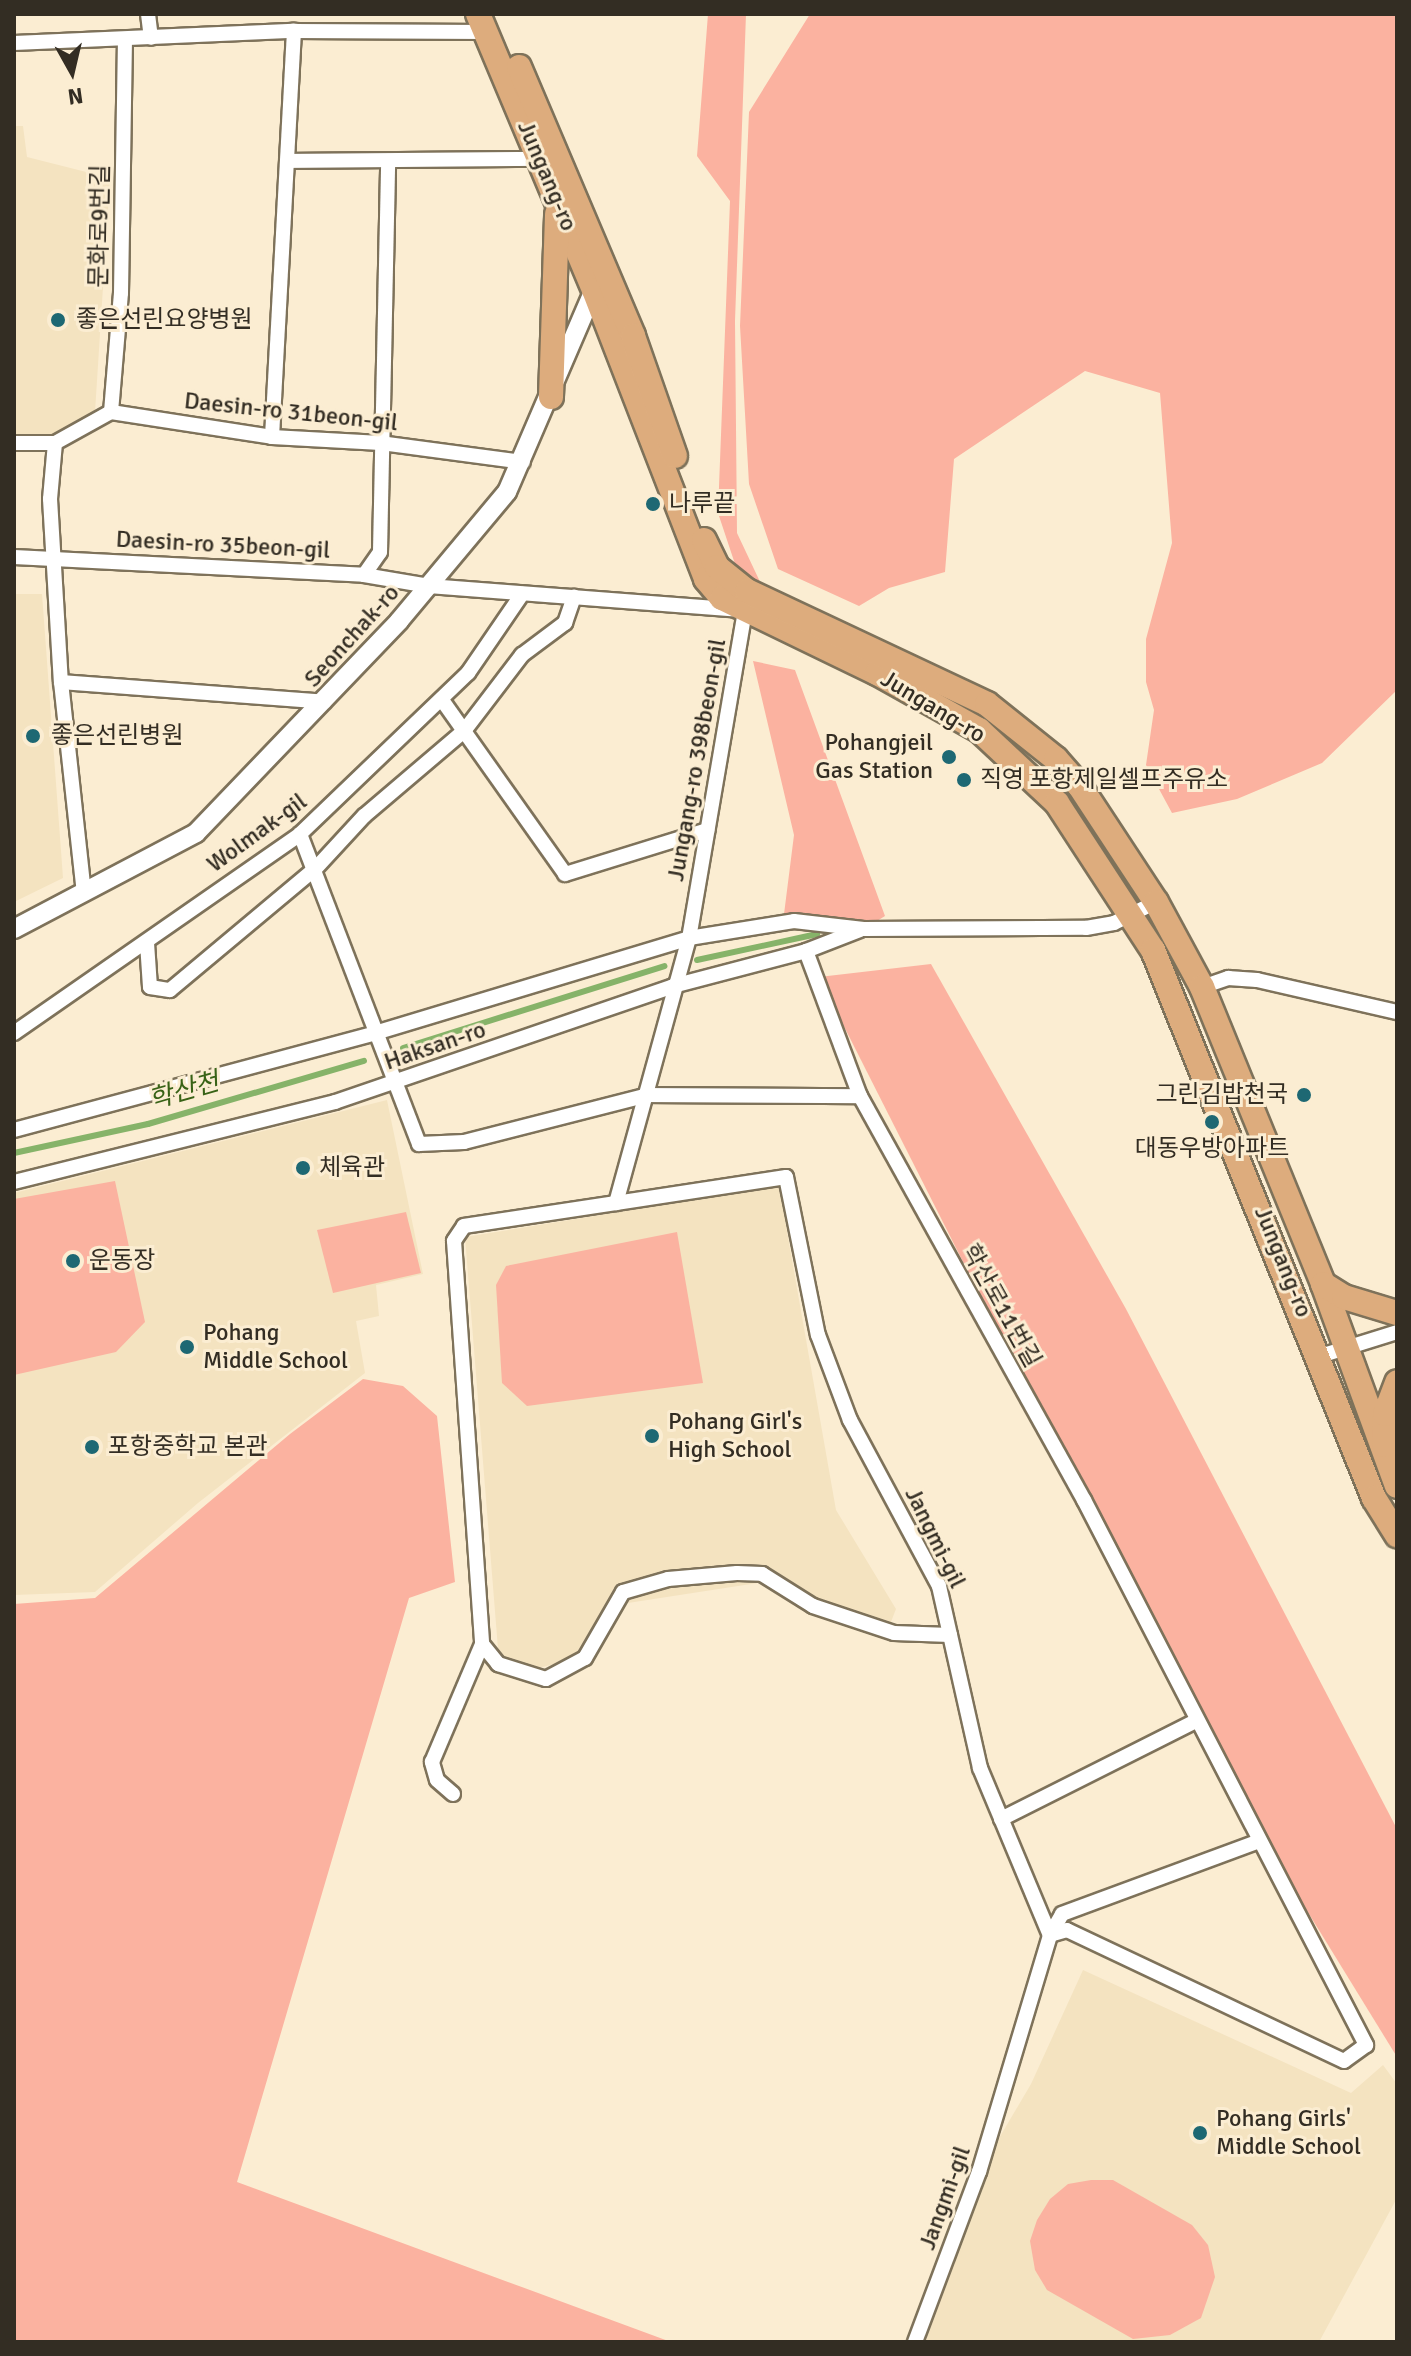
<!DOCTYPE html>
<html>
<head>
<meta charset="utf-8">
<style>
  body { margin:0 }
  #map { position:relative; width:1411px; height:2356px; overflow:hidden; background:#fbedd2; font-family:Signika,"Noto Sans KR",sans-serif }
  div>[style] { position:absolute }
  .built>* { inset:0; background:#f4e3c0 }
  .green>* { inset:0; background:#fbb2a0 }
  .stream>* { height:6px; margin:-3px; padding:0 3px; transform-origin:3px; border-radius:3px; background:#86b369 }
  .roads { filter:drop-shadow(2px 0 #7e725a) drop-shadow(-2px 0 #7e725a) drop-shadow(0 2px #7e725a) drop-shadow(0 -2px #7e725a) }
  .minor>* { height:14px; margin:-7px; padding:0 7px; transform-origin:7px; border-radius:7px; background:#fff }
  .tertiary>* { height:18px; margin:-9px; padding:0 9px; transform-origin:9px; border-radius:9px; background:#fff }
  .primary>* { height:24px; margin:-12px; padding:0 12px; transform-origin:12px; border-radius:12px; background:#ddac7d }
  .dots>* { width:22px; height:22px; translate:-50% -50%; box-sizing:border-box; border:4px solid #fbedd2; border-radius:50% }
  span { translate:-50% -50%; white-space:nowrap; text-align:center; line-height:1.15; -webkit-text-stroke:6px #fbedd2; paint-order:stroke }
  .street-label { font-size:24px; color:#332d23 }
  .poi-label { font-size:24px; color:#332d23 }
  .left { translate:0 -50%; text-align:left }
  .right { translate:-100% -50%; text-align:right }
  .water-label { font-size:26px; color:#386216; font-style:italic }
  .frame { position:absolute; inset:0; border:16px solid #332d23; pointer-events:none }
  .north { position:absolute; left:32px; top:32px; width:80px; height:80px; -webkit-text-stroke:6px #fbedd2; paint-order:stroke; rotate:172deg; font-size:22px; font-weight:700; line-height:32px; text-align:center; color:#332d23 }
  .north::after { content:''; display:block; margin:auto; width:28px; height:36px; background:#332d23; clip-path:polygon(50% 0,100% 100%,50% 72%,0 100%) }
</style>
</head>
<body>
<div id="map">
  <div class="built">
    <div style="clip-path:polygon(14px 126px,23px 126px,27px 157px,110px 178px,95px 412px,73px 431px,33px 439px,14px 438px)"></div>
    <div style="clip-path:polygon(14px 594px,42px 594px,63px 878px,14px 902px)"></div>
    <div style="clip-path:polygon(387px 1100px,423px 1274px,376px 1285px,379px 1316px,356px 1321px,365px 1373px,198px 1503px,95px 1592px,14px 1595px,14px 1193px)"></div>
    <div style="clip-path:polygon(779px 1186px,836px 1510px,896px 1609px,889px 1627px,770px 1581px,615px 1605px,576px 1659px,517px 1673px,498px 1649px,465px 1237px)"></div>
    <div style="clip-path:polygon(1083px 1970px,1351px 2093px,1383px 2065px,1397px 2084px,1397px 2198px,1319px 2342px,915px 2342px,979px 2172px,1031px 2084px)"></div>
  </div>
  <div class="green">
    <div style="clip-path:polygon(708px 14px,746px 14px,735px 321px,737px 533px,762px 586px,740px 579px,718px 513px,730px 201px,697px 156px)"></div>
    <div style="clip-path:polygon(810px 14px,1397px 14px,1397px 690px,1322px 763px,1237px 799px,1172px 813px,1146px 765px,1154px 710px,1146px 682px,1146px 639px,1172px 543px,1160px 393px,1085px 371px,954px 459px,945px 572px,889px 588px,859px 606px,778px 569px,749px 484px,740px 326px,749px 112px)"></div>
    <div style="clip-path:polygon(753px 661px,795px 670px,885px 916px,864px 929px,783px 922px,794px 835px)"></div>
    <div style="clip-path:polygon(931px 964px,1126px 1309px,1397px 1829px,1397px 2057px,1218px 1766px,819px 977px)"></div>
    <div style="clip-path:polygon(115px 1181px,145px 1322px,116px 1352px,14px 1375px,14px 1199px)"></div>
    <div style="clip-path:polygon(406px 1212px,421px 1273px,333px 1293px,317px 1230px)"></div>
    <div style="clip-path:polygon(677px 1232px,703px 1383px,527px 1406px,502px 1383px,496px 1285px,506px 1266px)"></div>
    <div style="clip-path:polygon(363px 1379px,403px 1386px,437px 1416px,455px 1582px,409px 1598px,237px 2182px,671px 2342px,14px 2342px,14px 1604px,95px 1598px,290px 1434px)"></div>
    <div style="clip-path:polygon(1091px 2180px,1113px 2180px,1192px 2225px,1208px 2245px,1215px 2277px,1201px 2318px,1170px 2335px,1133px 2339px,1047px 2290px,1035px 2270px,1030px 2241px,1037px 2220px,1050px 2199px,1068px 2184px)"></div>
  </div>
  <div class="stream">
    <div style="left:697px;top:960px;width:123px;rotate:-12.2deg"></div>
    <div style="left:403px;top:1048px;width:274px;rotate:-17.4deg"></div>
    <div style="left:14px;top:1153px;width:137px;rotate:-12.2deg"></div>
    <div style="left:148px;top:1124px;width:225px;rotate:-16.3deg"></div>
  </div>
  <div class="roads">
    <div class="minor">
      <div style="left:148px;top:14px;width:24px;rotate:83deg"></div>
      <div style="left:14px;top:43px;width:280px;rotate:-2.5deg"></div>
      <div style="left:294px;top:31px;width:192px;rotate:0.3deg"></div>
      <div style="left:287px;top:161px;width:252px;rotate:-0.5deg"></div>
      <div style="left:111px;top:412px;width:119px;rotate:-85.2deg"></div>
      <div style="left:121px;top:293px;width:253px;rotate:-89.1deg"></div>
      <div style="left:272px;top:437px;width:407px;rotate:-86.9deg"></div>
      <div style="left:14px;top:443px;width:41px"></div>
      <div style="left:55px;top:443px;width:64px;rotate:-29deg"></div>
      <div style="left:111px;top:412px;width:163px;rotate:8.8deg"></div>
      <div style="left:272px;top:437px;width:109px;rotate:3.2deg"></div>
      <div style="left:381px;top:443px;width:143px;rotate:7.6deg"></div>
      <div style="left:55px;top:443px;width:56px;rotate:95.1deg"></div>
      <div style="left:50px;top:499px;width:183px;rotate:86.6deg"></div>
      <div style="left:61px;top:682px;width:213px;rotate:83.8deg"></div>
      <div style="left:14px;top:557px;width:350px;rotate:2.9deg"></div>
      <div style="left:364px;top:575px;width:66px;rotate:9.6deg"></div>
      <div style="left:429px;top:586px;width:303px;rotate:4.4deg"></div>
      <div style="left:364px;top:575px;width:28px;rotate:-55deg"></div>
      <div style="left:380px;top:552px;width:389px;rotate:-88.8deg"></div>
      <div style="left:746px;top:605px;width:338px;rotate:99.7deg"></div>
      <div style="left:689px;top:938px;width:275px;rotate:105.4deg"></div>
      <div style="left:616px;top:1203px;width:172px;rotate:-8.7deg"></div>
      <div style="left:786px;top:1177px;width:161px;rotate:78.6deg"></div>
      <div style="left:818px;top:1335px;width:91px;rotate:69.4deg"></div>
      <div style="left:850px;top:1420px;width:188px;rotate:61.8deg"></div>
      <div style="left:939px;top:1586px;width:187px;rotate:77.3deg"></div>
      <div style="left:980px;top:1768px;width:181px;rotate:67.3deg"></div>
      <div style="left:61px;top:682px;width:264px;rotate:4.3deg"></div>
      <div style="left:442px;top:700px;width:213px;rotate:54.7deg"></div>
      <div style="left:565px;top:874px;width:149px;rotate:-17.2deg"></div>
      <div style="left:300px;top:834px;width:332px;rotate:69deg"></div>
      <div style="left:419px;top:1144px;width:45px;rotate:-2.5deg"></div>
      <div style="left:464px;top:1142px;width:190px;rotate:-14.3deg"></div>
      <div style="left:648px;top:1095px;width:212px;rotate:0.3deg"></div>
      <div style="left:147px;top:943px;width:44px;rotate:86.1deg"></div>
      <div style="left:150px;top:987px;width:20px;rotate:9deg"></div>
      <div style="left:170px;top:990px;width:190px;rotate:-39.9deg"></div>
      <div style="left:316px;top:868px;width:71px;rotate:-47.3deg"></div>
      <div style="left:364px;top:816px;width:131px;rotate:-40.4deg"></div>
      <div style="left:464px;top:731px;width:96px;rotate:-52.7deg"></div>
      <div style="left:522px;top:655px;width:54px;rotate:-36.7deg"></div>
      <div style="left:565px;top:623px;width:28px;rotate:-71deg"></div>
      <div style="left:806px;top:951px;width:155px;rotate:69.6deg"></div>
      <div style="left:860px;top:1096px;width:462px;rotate:61deg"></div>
      <div style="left:1084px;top:1500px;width:614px;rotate:62.64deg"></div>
      <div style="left:1366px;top:2045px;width:27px;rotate:144deg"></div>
      <div style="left:1344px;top:2061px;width:306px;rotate:-154.7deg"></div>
      <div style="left:1067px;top:1930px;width:18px;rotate:164deg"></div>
      <div style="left:1202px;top:987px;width:28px;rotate:-19deg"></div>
      <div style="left:1228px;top:978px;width:29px;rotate:4deg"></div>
      <div style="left:1257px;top:980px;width:144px;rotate:12.9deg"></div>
      <div style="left:14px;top:1033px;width:348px;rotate:-34.8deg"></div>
      <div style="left:300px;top:834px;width:233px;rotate:-43.8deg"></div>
      <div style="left:468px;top:673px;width:96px;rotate:-55.6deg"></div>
      <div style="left:14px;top:1130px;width:374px;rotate:-15deg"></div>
      <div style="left:375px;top:1033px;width:328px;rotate:-16.8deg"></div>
      <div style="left:689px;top:938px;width:106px;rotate:-9.2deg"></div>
      <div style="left:794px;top:921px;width:70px;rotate:6.5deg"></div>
      <div style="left:864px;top:929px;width:222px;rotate:-0.3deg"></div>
      <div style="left:1086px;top:928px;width:28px;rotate:-10deg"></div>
      <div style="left:1114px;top:923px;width:47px;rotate:-26.6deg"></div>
      <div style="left:14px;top:1182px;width:331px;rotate:-14deg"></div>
      <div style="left:335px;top:1102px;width:357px;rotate:-18.9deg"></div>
      <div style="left:673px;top:986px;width:138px;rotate:-14.7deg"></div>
      <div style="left:806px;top:951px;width:58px;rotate:-21.3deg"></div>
      <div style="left:616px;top:1203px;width:154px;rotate:171.4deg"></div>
      <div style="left:464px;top:1226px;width:18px;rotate:124deg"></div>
      <div style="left:454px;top:1241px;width:404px;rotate:86deg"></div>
      <div style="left:482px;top:1644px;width:26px;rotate:51deg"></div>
      <div style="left:498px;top:1664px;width:50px;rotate:17.4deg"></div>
      <div style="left:546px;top:1679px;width:44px;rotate:-28.3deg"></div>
      <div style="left:585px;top:1658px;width:76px;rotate:-60.1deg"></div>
      <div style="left:623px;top:1592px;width:47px;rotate:-16.1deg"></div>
      <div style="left:668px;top:1579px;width:69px;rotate:-5deg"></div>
      <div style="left:737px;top:1573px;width:25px;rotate:2deg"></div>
      <div style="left:762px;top:1574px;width:60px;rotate:32.1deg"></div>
      <div style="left:813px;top:1606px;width:85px;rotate:18.4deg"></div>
      <div style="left:894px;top:1633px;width:56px;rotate:2deg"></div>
      <div style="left:1320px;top:1356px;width:81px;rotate:-17.3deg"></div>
      <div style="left:453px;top:1794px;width:21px;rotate:-139deg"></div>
      <div style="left:437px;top:1780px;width:19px;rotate:-106deg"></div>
      <div style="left:432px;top:1762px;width:128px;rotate:-67deg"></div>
      <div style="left:1001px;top:1819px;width:218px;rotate:-26.7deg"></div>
      <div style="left:915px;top:2342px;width:182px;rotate:-69.4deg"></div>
      <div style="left:979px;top:2172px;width:247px;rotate:-73.3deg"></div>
      <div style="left:1050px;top:1935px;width:24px;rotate:-60deg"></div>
      <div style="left:1062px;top:1914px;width:210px;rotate:-20.3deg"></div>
    </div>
    <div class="tertiary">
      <div style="left:14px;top:929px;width:206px;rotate:-27.8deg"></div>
      <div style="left:196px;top:833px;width:294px;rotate:-46.2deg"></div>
      <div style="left:399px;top:621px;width:168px;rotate:-50.1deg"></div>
      <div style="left:507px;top:492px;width:225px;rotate:-66.7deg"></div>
    </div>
    <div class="primary">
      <div style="left:478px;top:14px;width:299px;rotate:67.2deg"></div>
      <div style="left:594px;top:290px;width:310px;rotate:68.8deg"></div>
      <div style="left:706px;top:579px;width:25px;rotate:50deg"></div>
      <div style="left:722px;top:598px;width:172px;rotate:25.8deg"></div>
      <div style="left:877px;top:673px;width:117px;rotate:29.2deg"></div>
      <div style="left:979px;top:730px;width:107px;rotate:43.1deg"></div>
      <div style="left:1057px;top:803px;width:176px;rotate:56.9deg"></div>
      <div style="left:1153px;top:950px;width:591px;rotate:68.04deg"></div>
      <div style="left:1374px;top:1498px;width:44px;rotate:58.1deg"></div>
      <div style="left:519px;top:67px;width:292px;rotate:67deg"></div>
      <div style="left:633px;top:336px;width:127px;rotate:70.7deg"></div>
      <div style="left:551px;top:397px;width:183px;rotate:-88.1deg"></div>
      <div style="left:704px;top:540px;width:30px;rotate:64deg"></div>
      <div style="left:717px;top:567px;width:38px;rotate:39deg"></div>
      <div style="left:747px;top:591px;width:265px;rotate:25.2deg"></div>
      <div style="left:987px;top:704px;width:88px;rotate:38.6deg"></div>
      <div style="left:1056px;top:759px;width:35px;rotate:49deg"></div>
      <div style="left:1079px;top:785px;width:140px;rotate:56.7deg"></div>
      <div style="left:1156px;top:902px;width:97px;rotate:61.6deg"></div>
      <div style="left:1202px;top:987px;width:321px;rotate:67.8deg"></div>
      <div style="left:1323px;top:1284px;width:215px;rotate:69.9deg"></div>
      <div style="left:1323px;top:1284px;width:25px;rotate:32deg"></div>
      <div style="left:1344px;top:1297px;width:55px;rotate:16.8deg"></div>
      <div style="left:1384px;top:1445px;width:31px;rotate:-88deg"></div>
      <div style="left:1385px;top:1414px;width:34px;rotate:-69deg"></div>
    </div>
  </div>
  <div class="dots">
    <div style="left:58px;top:320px;background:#1e6873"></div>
    <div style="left:653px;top:504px;background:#1e6873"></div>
    <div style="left:33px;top:736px;background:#1e6873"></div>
    <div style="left:949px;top:757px;background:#1e6873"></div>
    <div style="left:964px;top:780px;background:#1e6873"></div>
    <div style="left:1304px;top:1095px;background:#1e6873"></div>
    <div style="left:1212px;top:1122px;background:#1e6873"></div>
    <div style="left:303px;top:1168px;background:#1e6873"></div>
    <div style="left:73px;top:1261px;background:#1e6873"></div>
    <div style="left:187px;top:1347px;background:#1e6873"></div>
    <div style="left:652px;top:1436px;background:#1e6873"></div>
    <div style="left:92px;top:1447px;background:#1e6873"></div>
    <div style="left:1200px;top:2133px;background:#1e6873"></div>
  </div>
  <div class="street-label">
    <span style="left:547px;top:176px;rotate:67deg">Jungang-ro</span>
    <span style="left:100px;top:226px;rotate:-89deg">문화로9번길</span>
    <span style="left:291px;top:412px;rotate:6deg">Daesin-ro 31beon-gil</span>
    <span style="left:223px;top:545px;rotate:3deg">Daesin-ro 35beon-gil</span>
    <span style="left:352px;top:636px;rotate:-48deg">Seonchak-ro</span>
    <span style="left:933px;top:707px;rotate:31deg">Jungang-ro</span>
    <span style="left:697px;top:760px;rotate:-80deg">Jungang-ro 398beon-gil</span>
    <span style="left:257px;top:833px;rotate:-36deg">Wolmak-gil</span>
    <span style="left:435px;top:1046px;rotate:-19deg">Haksan-ro</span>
    <span style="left:1283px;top:1262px;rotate:68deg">Jungang-ro</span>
    <span style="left:1001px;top:1306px;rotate:61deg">학산로11번길</span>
    <span style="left:935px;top:1538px;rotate:64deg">Jangmi-gil</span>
    <span style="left:945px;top:2198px;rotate:-70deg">Jangmi-gil</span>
  </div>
  <div class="poi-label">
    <span class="left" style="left:76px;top:320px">좋은선린요양병원</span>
    <span class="left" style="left:669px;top:504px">나루끝</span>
    <span class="left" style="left:51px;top:736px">좋은선린병원</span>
    <span class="right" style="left:933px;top:757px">Pohangjeil<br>Gas Station</span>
    <span class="left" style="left:980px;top:780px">직영 포항제일셀프주유소</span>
    <span class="right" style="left:1288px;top:1095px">그린김밥천국</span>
    <span style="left:1212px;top:1149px">대동우방아파트</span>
    <span class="left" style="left:319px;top:1168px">체육관</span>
    <span class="left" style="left:89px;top:1261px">운동장</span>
    <span class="left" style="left:203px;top:1347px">Pohang<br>Middle School</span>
    <span class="left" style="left:668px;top:1436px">Pohang Girl's<br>High School</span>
    <span class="left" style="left:108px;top:1447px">포항중학교 본관</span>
    <span class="left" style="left:1216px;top:2133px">Pohang Girls'<br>Middle School</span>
  </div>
  <div class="water-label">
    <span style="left:184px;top:1092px;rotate:-16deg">학산천</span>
  </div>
  <div class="frame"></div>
  <div class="north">N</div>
</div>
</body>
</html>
